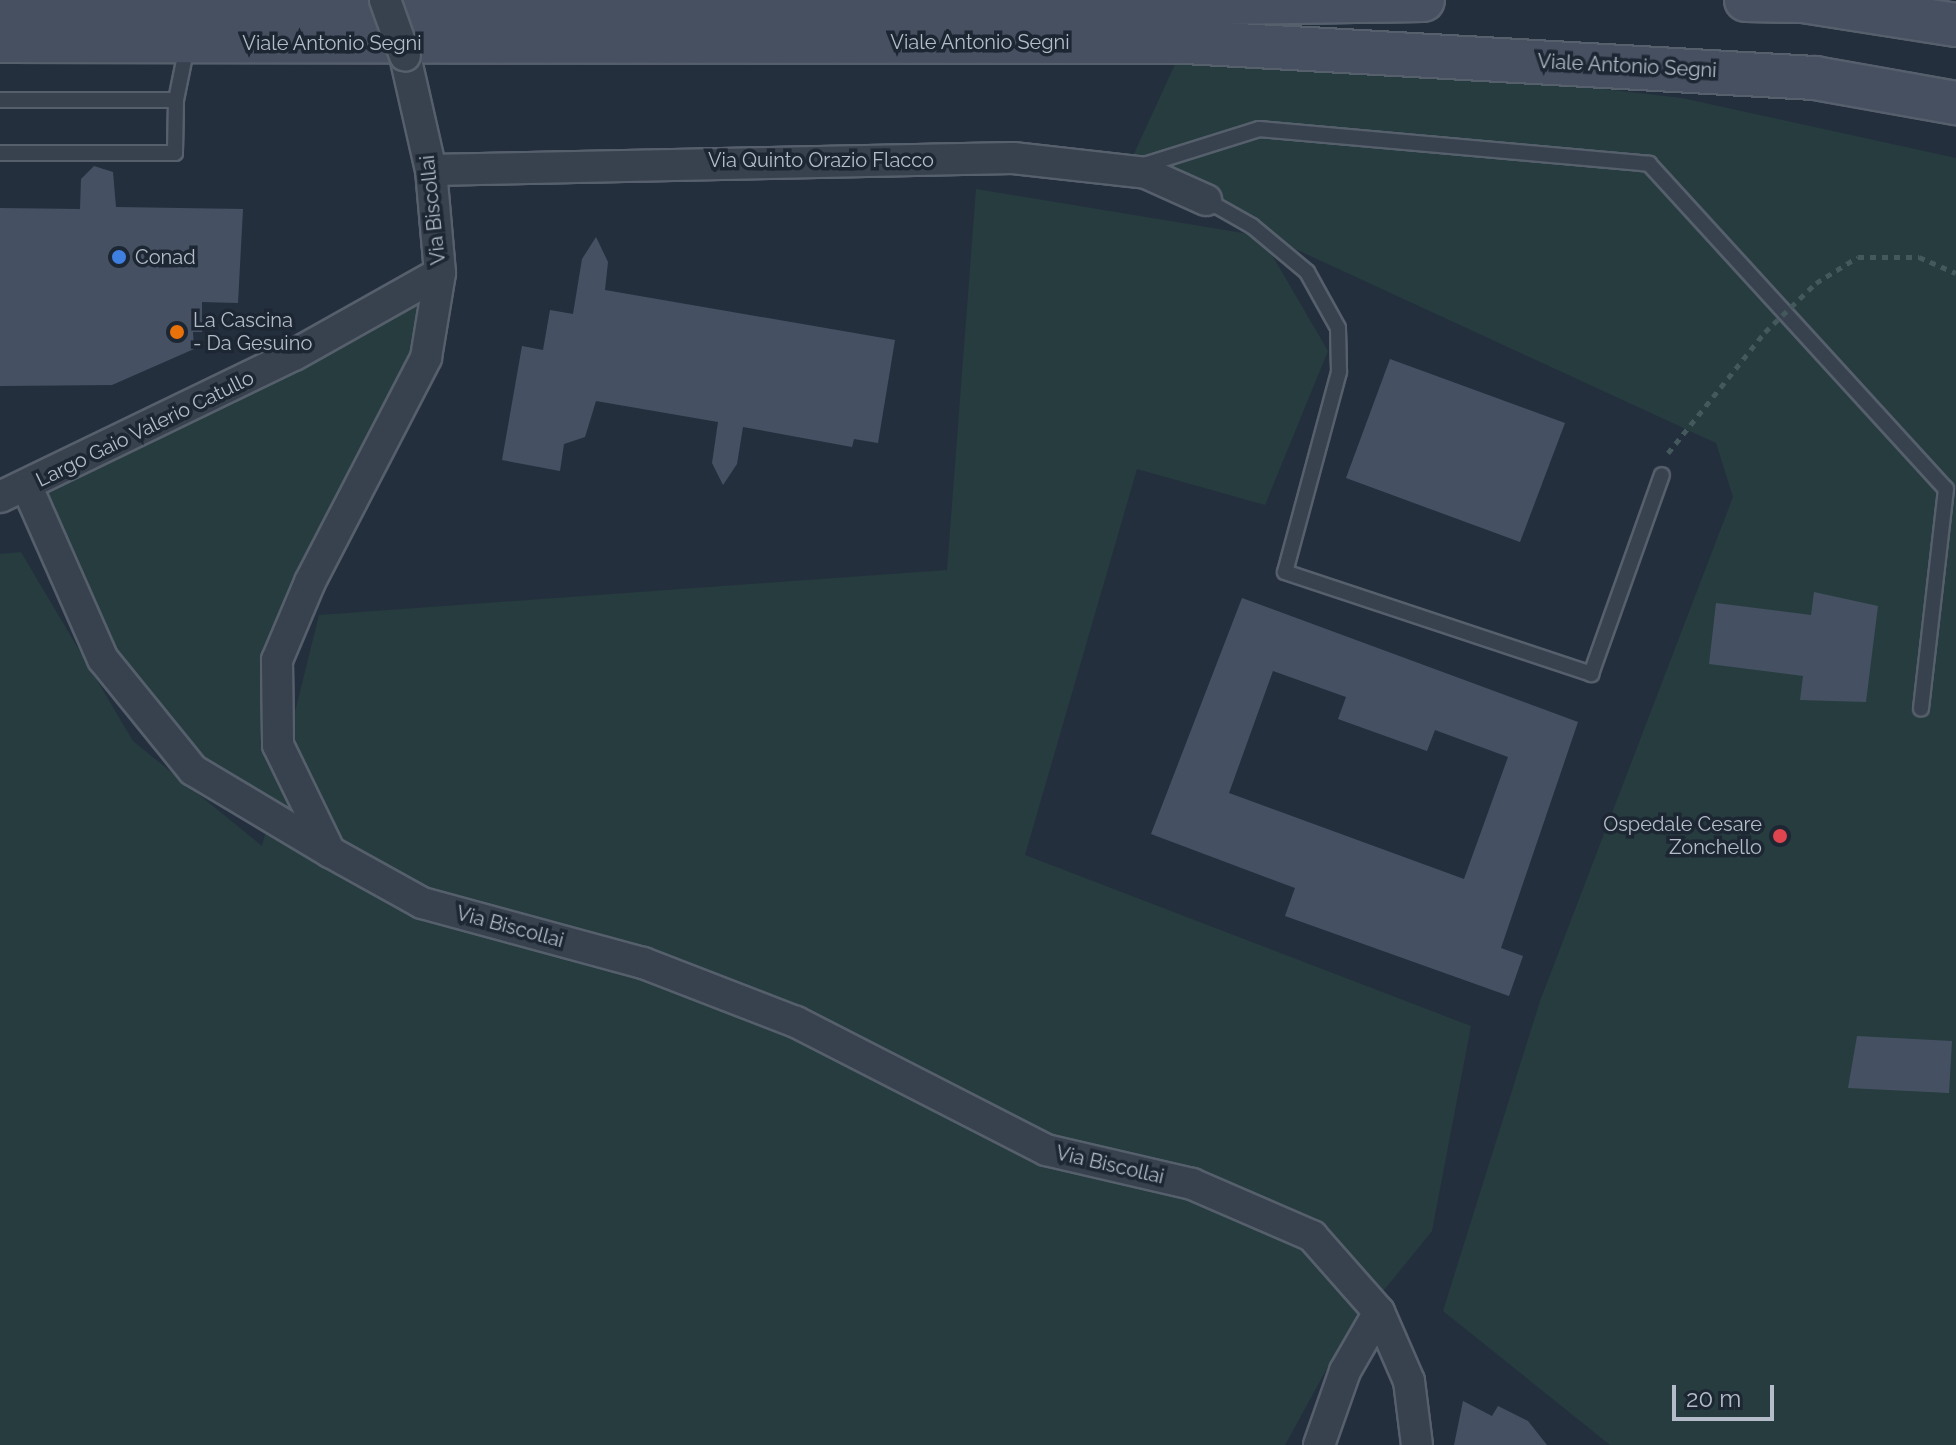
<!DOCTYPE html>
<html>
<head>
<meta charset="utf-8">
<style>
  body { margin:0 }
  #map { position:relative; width:1956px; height:1445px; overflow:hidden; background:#242f3e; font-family:Raleway,sans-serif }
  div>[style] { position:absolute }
  .green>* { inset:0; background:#263c3f }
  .building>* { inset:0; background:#455162 }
  .path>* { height:5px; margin-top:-2.5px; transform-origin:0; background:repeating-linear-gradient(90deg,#44595c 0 6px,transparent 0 12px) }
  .roads { filter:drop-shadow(2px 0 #565f6c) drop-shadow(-2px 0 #565f6c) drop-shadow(0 2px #565f6c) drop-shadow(0 -2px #565f6c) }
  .service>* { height:14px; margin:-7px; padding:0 7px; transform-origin:7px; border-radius:7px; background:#38414e }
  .minor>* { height:30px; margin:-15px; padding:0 15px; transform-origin:15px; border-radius:15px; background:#38414e }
  .secondary>* { height:42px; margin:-21px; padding:0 21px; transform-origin:21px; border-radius:21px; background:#465061 }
  .path-bridge>* { height:5px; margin-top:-2.5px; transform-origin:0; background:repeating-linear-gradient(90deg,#44595c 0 6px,transparent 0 12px) }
  .bridges { filter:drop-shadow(2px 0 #565f6c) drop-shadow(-2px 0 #565f6c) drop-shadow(0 2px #565f6c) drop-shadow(0 -2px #565f6c) }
  .minor-bridge>* { height:30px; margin:-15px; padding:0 15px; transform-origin:15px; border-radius:15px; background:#38414e }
  .dots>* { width:22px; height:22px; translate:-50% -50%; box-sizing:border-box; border:4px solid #1d2633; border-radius:50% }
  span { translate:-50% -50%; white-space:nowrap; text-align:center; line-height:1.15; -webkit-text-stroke:7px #1d2633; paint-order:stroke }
  .street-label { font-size:20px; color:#b4bcc9 }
  .poi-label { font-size:20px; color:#b4bcc9 }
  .left { translate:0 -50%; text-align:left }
  .right { translate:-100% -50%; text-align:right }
  .scale { position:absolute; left:1672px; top:1385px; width:102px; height:36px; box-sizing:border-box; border:4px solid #b4bcc9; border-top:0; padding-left:10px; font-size:24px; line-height:28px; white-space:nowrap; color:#b4bcc9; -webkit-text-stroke:6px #1d2633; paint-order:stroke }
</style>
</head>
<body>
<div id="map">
  <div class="green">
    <div style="clip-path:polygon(1316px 56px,1682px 98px,1956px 158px,1956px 1445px,1610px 1445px,1443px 1311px,1540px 1001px,1733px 497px,1716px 443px,1126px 171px,1177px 60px)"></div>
    <div style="clip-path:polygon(976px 189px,1261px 236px,1328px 351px,1265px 505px,1137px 469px,1025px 855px,1471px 1026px,1432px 1231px,1341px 1343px,1285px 1445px,0 1445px,0 554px,21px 552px,133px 741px,262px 846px,272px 808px,199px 763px,111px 654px,39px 492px,425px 282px,426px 358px,269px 660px,281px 768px,319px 615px,947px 570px)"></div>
  </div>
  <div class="building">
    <div style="clip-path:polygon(94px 166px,113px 172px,116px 207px,243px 209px,238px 303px,202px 302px,202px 332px,193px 332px,194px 349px,112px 385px,0 386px,0 208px,80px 209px,81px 179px)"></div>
    <div style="clip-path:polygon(596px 237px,608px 262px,605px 290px,895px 340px,878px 443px,854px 439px,852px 447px,743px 427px,737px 464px,723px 485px,712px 463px,718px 422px,596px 401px,585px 437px,564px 444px,560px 471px,502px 460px,522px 346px,543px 350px,550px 310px,573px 314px,582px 259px)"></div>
    <div style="clip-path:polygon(1390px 359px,1565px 423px,1520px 542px,1346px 478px)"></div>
    <div style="clip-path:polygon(1814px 592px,1878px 606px,1866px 702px,1800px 700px,1803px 676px,1709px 664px,1716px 603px,1811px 615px)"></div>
    <div style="clip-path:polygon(evenodd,1242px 598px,1578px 722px,1501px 948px,1523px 956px,1509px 996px,1285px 916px,1295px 888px,1151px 834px,1242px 598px,1273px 671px,1346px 697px,1338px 719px,1427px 751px,1435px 730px,1508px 757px,1464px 879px,1229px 793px,1273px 671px)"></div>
    <div style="clip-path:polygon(1857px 1036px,1952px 1041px,1949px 1093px,1848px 1088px)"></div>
    <div style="clip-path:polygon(1463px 1401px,1492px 1416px,1498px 1406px,1528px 1421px,1547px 1445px,1454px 1445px)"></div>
  </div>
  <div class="path">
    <div style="left:1816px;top:283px;width:49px;rotate:-31.8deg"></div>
    <div style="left:1858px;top:257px;width:61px"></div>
    <div style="left:1919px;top:257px;width:40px;rotate:23.4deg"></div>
    <div style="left:1668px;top:453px;width:155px;rotate:-51.3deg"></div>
  </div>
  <div class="roads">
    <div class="service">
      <div style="left:0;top:100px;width:176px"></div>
      <div style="left:176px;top:100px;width:53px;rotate:91.1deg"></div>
      <div style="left:175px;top:153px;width:175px;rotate:180deg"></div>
      <div style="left:176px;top:100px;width:55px;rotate:-78.5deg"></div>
      <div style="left:1138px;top:167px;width:127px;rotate:-17.4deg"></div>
      <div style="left:1259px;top:129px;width:392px;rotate:5.1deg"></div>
      <div style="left:1649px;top:164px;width:440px;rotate:47.6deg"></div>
      <div style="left:1946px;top:489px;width:221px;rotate:96.5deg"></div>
      <div style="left:1206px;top:200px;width:53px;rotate:29.5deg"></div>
      <div style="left:1252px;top:226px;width:72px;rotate:39.9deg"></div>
      <div style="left:1307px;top:272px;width:64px;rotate:61deg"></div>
      <div style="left:1338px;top:328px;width:44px;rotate:88.7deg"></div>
      <div style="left:1339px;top:372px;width:207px;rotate:105.1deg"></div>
      <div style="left:1285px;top:572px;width:323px;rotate:18.4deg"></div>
      <div style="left:1591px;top:674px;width:211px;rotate:-70.4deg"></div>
    </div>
    <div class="minor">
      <div style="left:405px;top:56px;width:117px;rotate:77.2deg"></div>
      <div style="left:431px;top:170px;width:103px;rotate:85deg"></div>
      <div style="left:440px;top:273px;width:86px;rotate:99.4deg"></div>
      <div style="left:426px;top:358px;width:252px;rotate:117.4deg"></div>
      <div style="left:310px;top:582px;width:85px;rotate:112.9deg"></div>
      <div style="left:277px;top:660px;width:85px;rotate:89.3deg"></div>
      <div style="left:278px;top:745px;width:119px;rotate:64.1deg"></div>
      <div style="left:330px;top:852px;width:105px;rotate:29deg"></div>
      <div style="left:422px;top:903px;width:229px;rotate:15.2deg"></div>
      <div style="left:643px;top:963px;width:164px;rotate:21.1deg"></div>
      <div style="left:796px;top:1022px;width:281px;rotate:27.1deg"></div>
      <div style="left:1046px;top:1150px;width:150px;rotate:13.1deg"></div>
      <div style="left:1192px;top:1184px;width:131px;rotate:23.4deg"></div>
      <div style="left:1312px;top:1236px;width:101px;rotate:48.6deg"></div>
      <div style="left:1379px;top:1312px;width:75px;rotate:66.5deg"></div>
      <div style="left:1409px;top:1381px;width:64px;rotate:82.9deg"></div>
      <div style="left:431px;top:170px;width:582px;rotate:-1.18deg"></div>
      <div style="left:1013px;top:158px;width:134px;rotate:6.4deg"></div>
      <div style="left:1146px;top:173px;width:66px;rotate:24.2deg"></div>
      <div style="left:27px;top:487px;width:188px;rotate:66.2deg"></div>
      <div style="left:103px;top:659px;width:143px;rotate:51deg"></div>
      <div style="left:193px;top:770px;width:160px;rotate:30.9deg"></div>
      <div style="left:0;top:497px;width:326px;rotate:-25.8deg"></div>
      <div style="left:294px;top:355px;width:167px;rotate:-29.3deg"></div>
      <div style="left:1319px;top:1445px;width:78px;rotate:-70.6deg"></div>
      <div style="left:1345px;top:1371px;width:68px;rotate:-60deg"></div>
    </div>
    <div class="secondary">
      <div style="left:1746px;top:0;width:57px;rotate:1deg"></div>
      <div style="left:1803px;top:1px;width:155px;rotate:8.9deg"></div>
      <div style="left:0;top:3px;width:664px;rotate:0.69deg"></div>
      <div style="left:664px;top:11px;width:759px;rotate:-0.83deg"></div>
      <div style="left:0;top:41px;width:1186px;rotate:0.05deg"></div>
      <div style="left:1186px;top:42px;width:630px;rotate:3.28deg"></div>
      <div style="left:1815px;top:78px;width:143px;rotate:10.1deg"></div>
    </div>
  </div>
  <div class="path-bridge">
    <div style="left:1765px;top:332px;width:71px;rotate:-43.9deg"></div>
  </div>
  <div class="bridges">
    <div class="minor-bridge">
      <div style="left:385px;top:0;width:59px;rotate:70.3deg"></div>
    </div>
  </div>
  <div class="dots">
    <div style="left:119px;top:257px;background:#3f7fe0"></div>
    <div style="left:177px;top:332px;background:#e8710a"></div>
    <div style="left:1780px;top:836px;background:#e0444e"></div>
  </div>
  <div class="street-label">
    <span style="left:980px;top:42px">Viale Antonio Segni</span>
    <span style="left:332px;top:43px">Viale Antonio Segni</span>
    <span style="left:1627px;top:66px;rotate:3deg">Viale Antonio Segni</span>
    <span style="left:821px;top:160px">Via Quinto Orazio Flacco</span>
    <span style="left:433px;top:210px;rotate:-96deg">Via Biscollai</span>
    <span style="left:145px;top:429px;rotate:-26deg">Largo Gaio Valerio Catullo</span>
    <span style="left:510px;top:927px;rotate:15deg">Via Biscollai</span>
    <span style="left:1110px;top:1165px;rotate:13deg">Via Biscollai</span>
  </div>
  <div class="poi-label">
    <span class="left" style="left:135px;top:257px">Conad</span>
    <span class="left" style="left:193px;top:332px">La Cascina<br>- Da Gesuino</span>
    <span class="right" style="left:1762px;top:836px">Ospedale Cesare<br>Zonchello</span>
  </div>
  <div class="scale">20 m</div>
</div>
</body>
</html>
